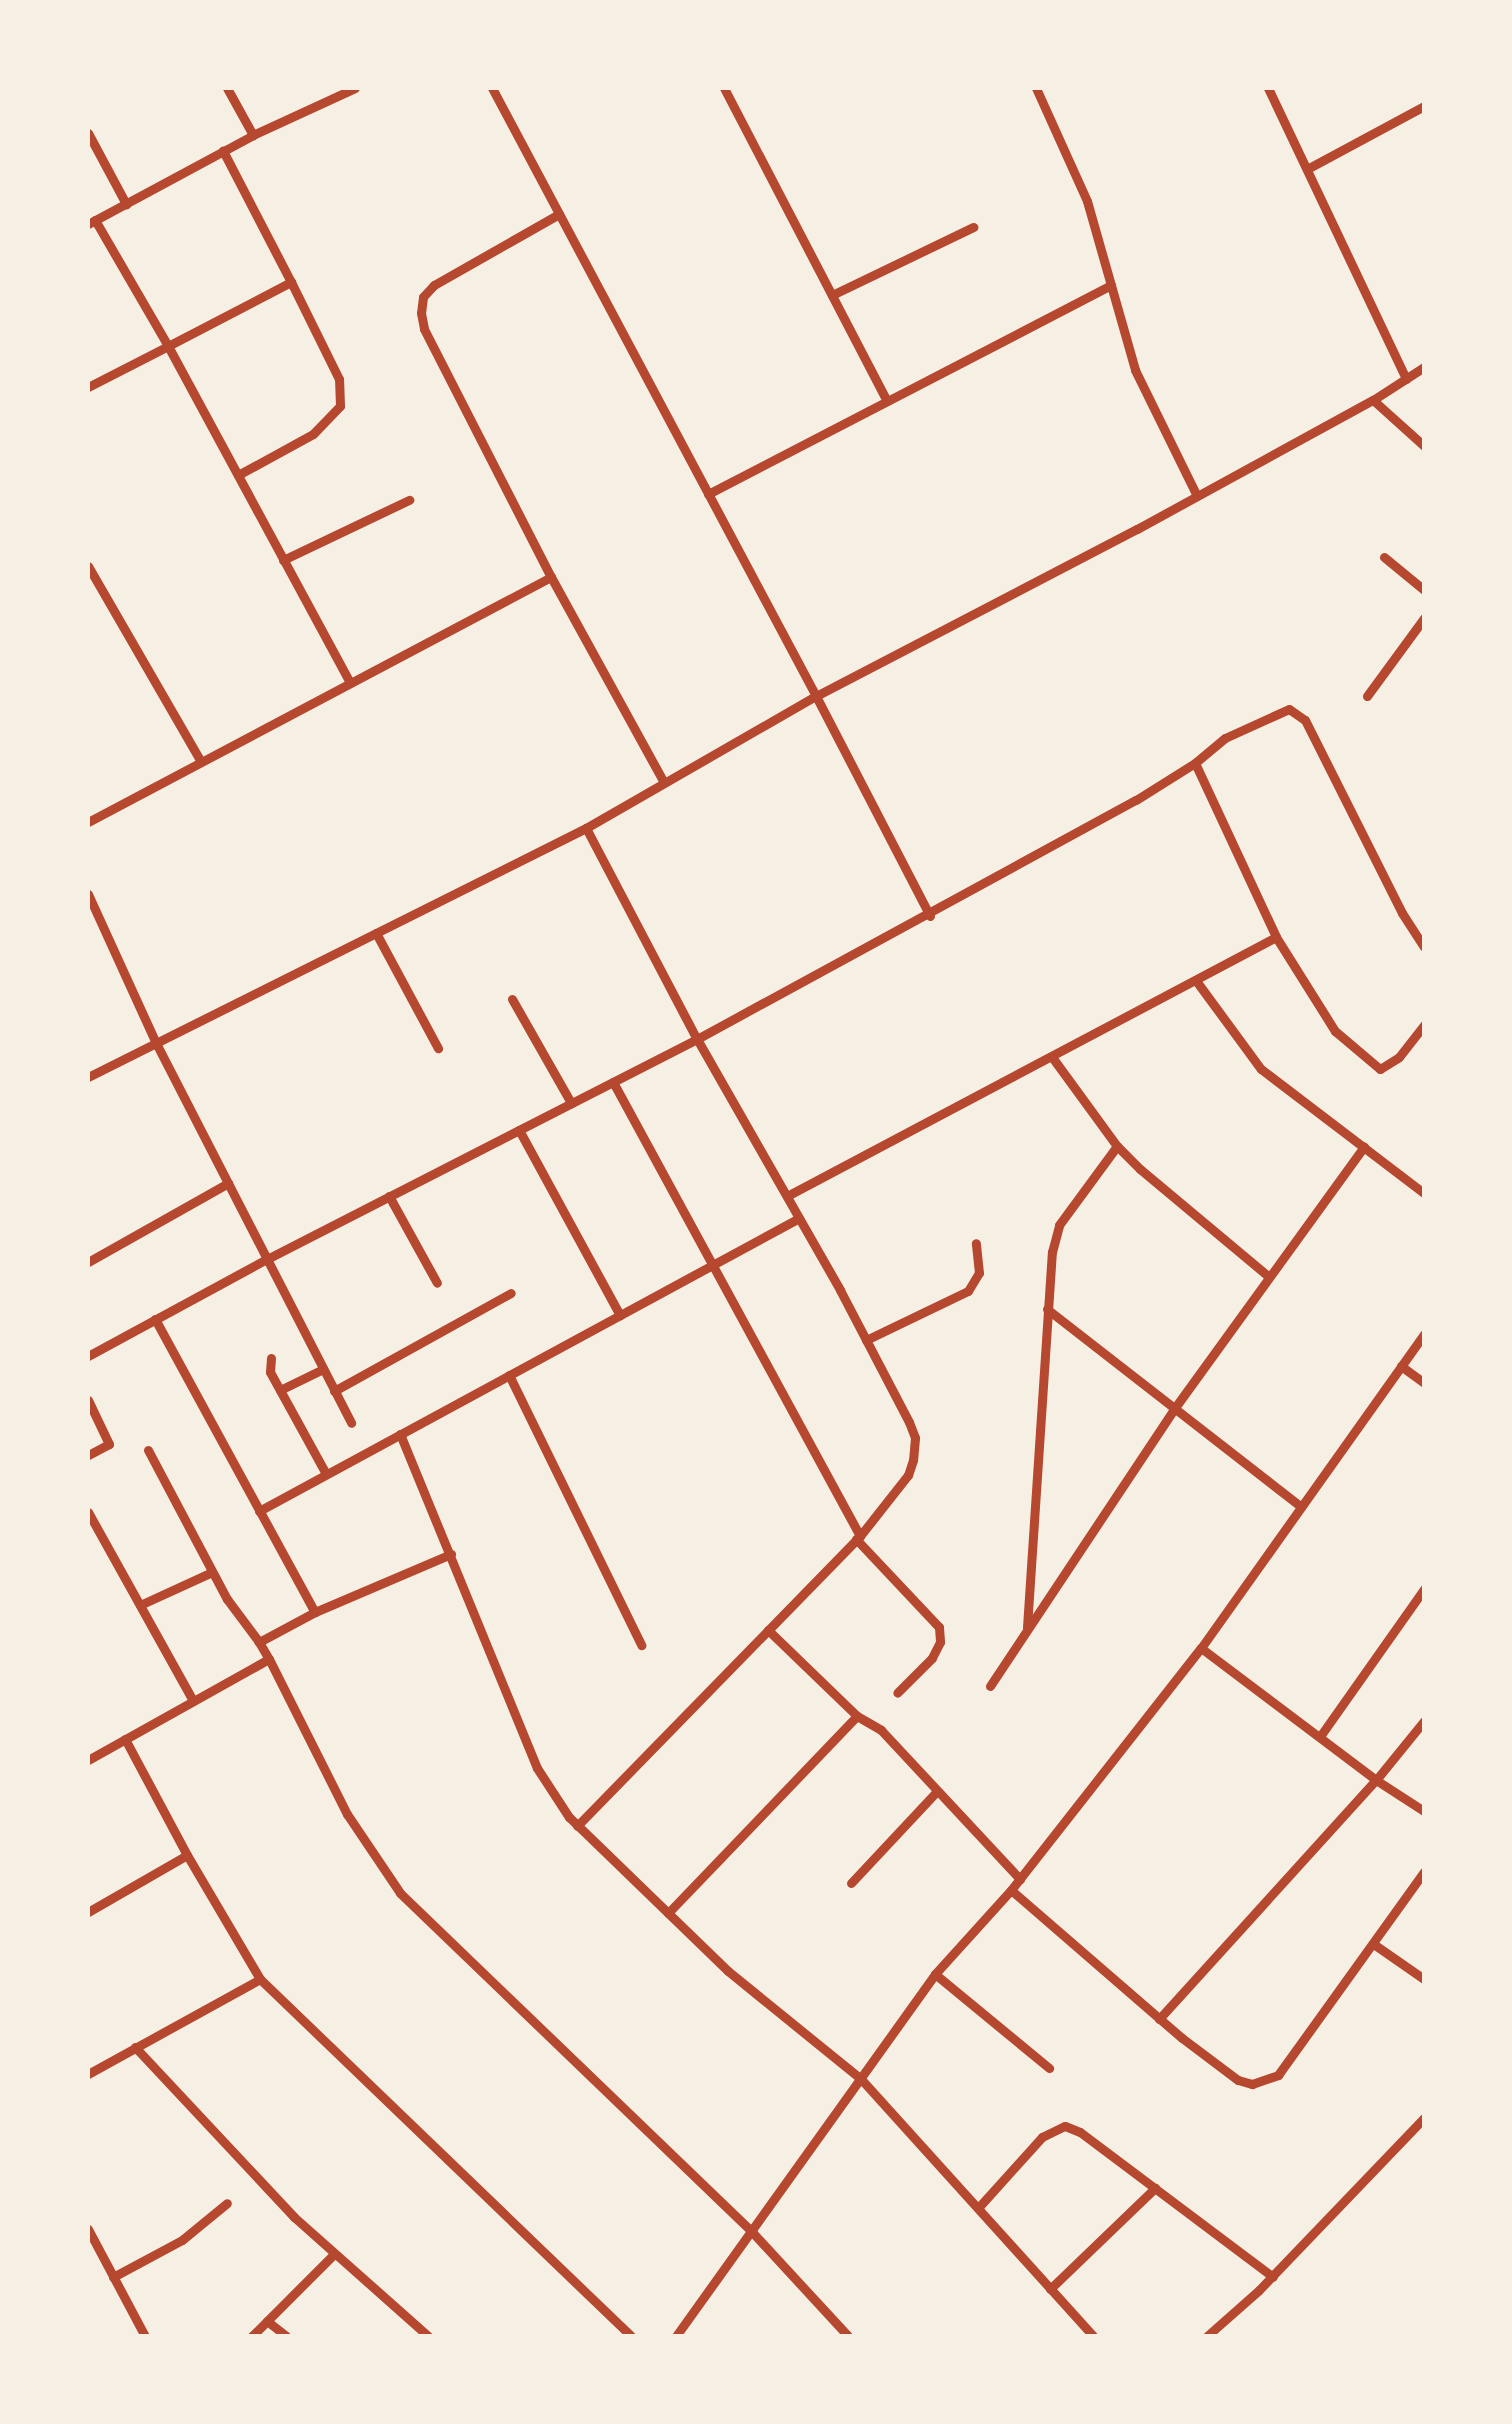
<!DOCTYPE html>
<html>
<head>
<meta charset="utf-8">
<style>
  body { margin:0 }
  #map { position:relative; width:1512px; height:2424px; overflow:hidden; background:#f6efe4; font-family:"PT Sans",sans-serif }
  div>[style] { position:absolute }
  .minor>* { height:9px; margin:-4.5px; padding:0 4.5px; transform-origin:4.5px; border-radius:4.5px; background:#b5482f }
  span { translate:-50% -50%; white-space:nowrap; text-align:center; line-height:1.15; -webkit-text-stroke:8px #f6efe4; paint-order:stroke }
  .frame { position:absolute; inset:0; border:90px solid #f6efe4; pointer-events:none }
</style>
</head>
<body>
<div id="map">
  <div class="minor">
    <div style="left:227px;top:88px;width:54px;rotate:61deg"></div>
    <div style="left:724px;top:88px;width:353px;rotate:62.5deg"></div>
    <div style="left:1036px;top:88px;width:124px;rotate:65.7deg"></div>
    <div style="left:1087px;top:201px;width:176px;rotate:74.1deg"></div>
    <div style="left:1135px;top:370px;width:140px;rotate:63.8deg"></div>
    <div style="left:1268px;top:88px;width:322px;rotate:64.6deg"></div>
    <div style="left:88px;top:133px;width:81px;rotate:61.8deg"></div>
    <div style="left:1307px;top:169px;width:133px;rotate:-28.3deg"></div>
    <div style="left:559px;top:214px;width:144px;rotate:150.4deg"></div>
    <div style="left:434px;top:285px;width:16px;rotate:133deg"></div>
    <div style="left:423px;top:297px;width:16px;rotate:97deg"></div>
    <div style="left:421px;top:313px;width:16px;rotate:79deg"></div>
    <div style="left:424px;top:329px;width:279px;rotate:62.9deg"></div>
    <div style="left:551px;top:577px;width:233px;rotate:61.2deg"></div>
    <div style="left:95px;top:220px;width:146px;rotate:59.9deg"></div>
    <div style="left:168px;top:346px;width:139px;rotate:-27.5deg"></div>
    <div style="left:291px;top:282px;width:148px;rotate:-117.4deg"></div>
    <div style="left:88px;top:224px;width:187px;rotate:-28.3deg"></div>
    <div style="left:253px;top:135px;width:112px;rotate:-24.7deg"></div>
    <div style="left:832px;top:295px;width:157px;rotate:-25.7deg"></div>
    <div style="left:88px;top:387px;width:90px;rotate:-27.1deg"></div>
    <div style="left:168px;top:346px;width:381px;rotate:61.6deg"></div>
    <div style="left:1373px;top:400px;width:69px;rotate:42deg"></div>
    <div style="left:238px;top:475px;width:85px;rotate:-28.7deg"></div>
    <div style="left:313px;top:434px;width:39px;rotate:-46deg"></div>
    <div style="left:340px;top:406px;width:27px;rotate:-92deg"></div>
    <div style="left:339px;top:379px;width:108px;rotate:-116.3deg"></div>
    <div style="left:708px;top:494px;width:454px;rotate:-27.4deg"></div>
    <div style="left:1384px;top:557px;width:52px;rotate:39.5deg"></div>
    <div style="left:283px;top:560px;width:140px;rotate:-25.5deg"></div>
    <div style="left:88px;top:566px;width:226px;rotate:60deg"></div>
    <div style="left:1367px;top:696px;width:97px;rotate:-53.8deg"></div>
    <div style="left:1195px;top:763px;width:192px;rotate:65deg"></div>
    <div style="left:1276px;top:937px;width:111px;rotate:57.9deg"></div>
    <div style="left:1335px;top:1031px;width:59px;rotate:40.2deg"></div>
    <div style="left:1380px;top:1069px;width:22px;rotate:-32deg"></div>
    <div style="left:1399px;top:1057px;width:41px;rotate:-52deg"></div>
    <div style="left:88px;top:822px;width:524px;rotate:-27.89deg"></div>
    <div style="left:586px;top:828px;width:238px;rotate:62.3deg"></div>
    <div style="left:697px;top:1039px;width:500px;rotate:-28.6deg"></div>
    <div style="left:1136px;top:800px;width:70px;rotate:-32.1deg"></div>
    <div style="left:1195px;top:763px;width:39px;rotate:-40deg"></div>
    <div style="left:1225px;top:738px;width:70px;rotate:-24.4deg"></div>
    <div style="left:1289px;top:709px;width:19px;rotate:35deg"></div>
    <div style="left:1305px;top:720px;width:216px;rotate:63.3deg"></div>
    <div style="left:1402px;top:913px;width:40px;rotate:57.1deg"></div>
    <div style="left:88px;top:894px;width:164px;rotate:65.5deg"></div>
    <div style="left:156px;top:1043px;width:427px;rotate:62.8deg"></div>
    <div style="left:930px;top:916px;width:248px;rotate:-117.4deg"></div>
    <div style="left:816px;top:696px;width:362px;rotate:-27.5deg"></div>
    <div style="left:1137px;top:529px;width:269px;rotate:-28.7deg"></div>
    <div style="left:1373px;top:400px;width:61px;rotate:-32.9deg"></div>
    <div style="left:376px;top:933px;width:131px;rotate:61.7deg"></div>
    <div style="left:1197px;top:982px;width:108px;rotate:53.7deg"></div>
    <div style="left:1261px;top:1069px;width:205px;rotate:37.3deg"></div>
    <div style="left:512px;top:999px;width:120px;rotate:60.4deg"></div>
    <div style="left:1052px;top:1057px;width:110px;rotate:53.9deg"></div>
    <div style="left:1117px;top:1146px;width:33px;rotate:45deg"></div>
    <div style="left:1140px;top:1169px;width:168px;rotate:39.9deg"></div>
    <div style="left:88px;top:1077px;width:557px;rotate:-26.57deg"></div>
    <div style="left:586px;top:828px;width:265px;rotate:-29.9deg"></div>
    <div style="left:816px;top:696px;width:689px;rotate:-118.05deg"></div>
    <div style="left:613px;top:1082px;width:517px;rotate:61.45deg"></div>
    <div style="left:519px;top:1130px;width:211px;rotate:61.4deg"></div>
    <div style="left:389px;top:1196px;width:99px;rotate:61.1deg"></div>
    <div style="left:787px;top:1196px;width:553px;rotate:-27.91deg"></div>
    <div style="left:88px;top:1262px;width:161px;rotate:-29.4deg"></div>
    <div style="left:1047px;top:1309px;width:322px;rotate:37.9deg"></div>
    <div style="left:155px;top:1319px;width:334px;rotate:61.4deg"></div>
    <div style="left:315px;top:1612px;width:64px;rotate:151.8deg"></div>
    <div style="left:259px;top:1642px;width:20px;rotate:60deg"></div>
    <div style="left:866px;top:1340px;width:113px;rotate:-25.7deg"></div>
    <div style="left:968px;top:1291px;width:21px;rotate:-59deg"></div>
    <div style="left:979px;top:1273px;width:30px;rotate:-96deg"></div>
    <div style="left:88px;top:1356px;width:204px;rotate:-28.5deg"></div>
    <div style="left:267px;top:1259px;width:483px;rotate:-27.1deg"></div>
    <div style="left:697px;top:1039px;width:289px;rotate:60.3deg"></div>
    <div style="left:840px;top:1290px;width:149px;rotate:62.4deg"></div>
    <div style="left:909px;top:1422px;width:17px;rotate:69deg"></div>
    <div style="left:915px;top:1438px;width:22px;rotate:95deg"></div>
    <div style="left:913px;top:1460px;width:16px;rotate:108deg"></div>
    <div style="left:908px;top:1475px;width:78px;rotate:128.2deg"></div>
    <div style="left:860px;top:1536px;width:405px;rotate:134.3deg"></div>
    <div style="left:271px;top:1358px;width:14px;rotate:94deg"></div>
    <div style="left:270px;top:1372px;width:116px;rotate:61.2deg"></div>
    <div style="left:1401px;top:1366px;width:29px;rotate:36deg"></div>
    <div style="left:509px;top:1375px;width:301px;rotate:63.9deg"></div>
    <div style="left:280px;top:1390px;width:48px;rotate:-26deg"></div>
    <div style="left:334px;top:1391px;width:202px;rotate:-29deg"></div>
    <div style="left:88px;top:1400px;width:49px;rotate:64.5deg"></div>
    <div style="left:109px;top:1444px;width:24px;rotate:152deg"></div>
    <div style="left:400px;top:1434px;width:361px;rotate:67.7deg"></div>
    <div style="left:537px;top:1768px;width:59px;rotate:56.9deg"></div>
    <div style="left:569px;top:1817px;width:221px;rotate:44.1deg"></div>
    <div style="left:728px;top:1971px;width:171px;rotate:39.1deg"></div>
    <div style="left:861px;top:2079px;width:346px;rotate:47.9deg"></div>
    <div style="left:148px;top:1450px;width:169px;rotate:62.1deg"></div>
    <div style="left:227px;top:1599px;width:54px;rotate:53.3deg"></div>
    <div style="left:259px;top:1511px;width:614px;rotate:-28.48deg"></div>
    <div style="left:88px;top:1512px;width:216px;rotate:60.9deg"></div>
    <div style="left:856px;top:1539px;width:121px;rotate:46.7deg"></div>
    <div style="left:939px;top:1627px;width:15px;rotate:86deg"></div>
    <div style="left:940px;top:1642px;width:18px;rotate:117deg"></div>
    <div style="left:932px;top:1658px;width:49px;rotate:135deg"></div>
    <div style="left:140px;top:1605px;width:79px;rotate:-24.6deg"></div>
    <div style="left:315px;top:1612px;width:148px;rotate:-23.1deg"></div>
    <div style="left:1027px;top:1627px;width:376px;rotate:-86.2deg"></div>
    <div style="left:1052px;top:1252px;width:28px;rotate:-75deg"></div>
    <div style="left:1059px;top:1225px;width:98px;rotate:-53.7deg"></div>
    <div style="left:768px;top:1630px;width:124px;rotate:44deg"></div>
    <div style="left:1201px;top:1648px;width:219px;rotate:37deg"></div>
    <div style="left:1376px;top:1780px;width:76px;rotate:-50.9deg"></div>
    <div style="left:990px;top:1686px;width:333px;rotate:-56.4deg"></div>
    <div style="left:1174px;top:1409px;width:324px;rotate:-54.1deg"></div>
    <div style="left:1321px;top:1735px;width:179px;rotate:-54.8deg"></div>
    <div style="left:125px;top:1739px;width:132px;rotate:61.9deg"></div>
    <div style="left:187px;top:1855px;width:144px;rotate:59.5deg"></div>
    <div style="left:260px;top:1979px;width:515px;rotate:43.9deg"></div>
    <div style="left:88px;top:1760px;width:207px;rotate:-29.2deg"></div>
    <div style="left:269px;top:1659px;width:174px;rotate:63.3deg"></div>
    <div style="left:347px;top:1814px;width:95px;rotate:56.1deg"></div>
    <div style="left:400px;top:1893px;width:490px;rotate:43.9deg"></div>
    <div style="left:753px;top:2233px;width:140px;rotate:47.3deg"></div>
    <div style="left:851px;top:1883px;width:126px;rotate:-46.9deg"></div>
    <div style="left:1011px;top:1890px;width:226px;rotate:40.9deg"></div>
    <div style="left:1182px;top:2038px;width:70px;rotate:36.9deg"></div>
    <div style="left:1238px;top:2080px;width:15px;rotate:16deg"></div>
    <div style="left:1252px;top:2084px;width:28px;rotate:-19deg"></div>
    <div style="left:1278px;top:2075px;width:250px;rotate:-54.3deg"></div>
    <div style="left:88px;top:1912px;width:114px;rotate:-29.9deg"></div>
    <div style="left:668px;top:1913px;width:273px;rotate:-46.2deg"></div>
    <div style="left:857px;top:1716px;width:28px;rotate:30deg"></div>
    <div style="left:881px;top:1730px;width:204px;rotate:47deg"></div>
    <div style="left:1375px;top:1945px;width:60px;rotate:34.8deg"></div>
    <div style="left:935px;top:1974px;width:148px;rotate:39.5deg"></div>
    <div style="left:1159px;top:2019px;width:323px;rotate:-47.8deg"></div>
    <div style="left:1376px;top:1780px;width:57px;rotate:32.9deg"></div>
    <div style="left:135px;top:2047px;width:233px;rotate:46.9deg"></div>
    <div style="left:294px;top:2217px;width:179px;rotate:41.6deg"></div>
    <div style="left:88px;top:2074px;width:196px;rotate:-28.9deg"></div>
    <div style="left:978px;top:2208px;width:96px;rotate:-48deg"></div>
    <div style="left:1042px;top:2137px;width:25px;rotate:-26deg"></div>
    <div style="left:1065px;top:2126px;width:16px;rotate:22deg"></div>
    <div style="left:1080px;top:2132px;width:241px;rotate:36.9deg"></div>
    <div style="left:88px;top:2229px;width:121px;rotate:62deg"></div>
    <div style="left:113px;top:2277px;width:78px;rotate:-28.2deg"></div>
    <div style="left:182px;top:2240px;width:58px;rotate:-39.4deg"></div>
    <div style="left:1050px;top:2289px;width:146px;rotate:-43.9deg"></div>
    <div style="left:267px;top:2321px;width:24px;rotate:38deg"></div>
    <div style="left:252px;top:2336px;width:116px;rotate:-45deg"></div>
    <div style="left:676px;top:2336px;width:445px;rotate:-54.4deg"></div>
    <div style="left:935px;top:1974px;width:113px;rotate:-47.9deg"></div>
    <div style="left:1011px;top:1890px;width:308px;rotate:-51.9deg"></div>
    <div style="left:1201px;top:1648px;width:385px;rotate:-54.6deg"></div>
    <div style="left:1207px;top:2336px;width:69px;rotate:-41.5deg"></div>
    <div style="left:1259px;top:2290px;width:238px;rotate:-46.2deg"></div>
  </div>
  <div class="frame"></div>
</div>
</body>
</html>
